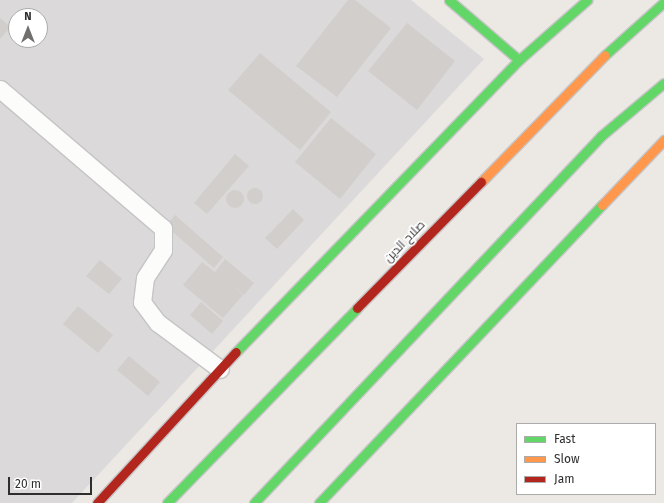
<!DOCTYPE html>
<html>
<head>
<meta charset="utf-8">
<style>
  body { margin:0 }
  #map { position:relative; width:664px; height:503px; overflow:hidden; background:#ece8e4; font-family:"Fira Sans",Cairo,sans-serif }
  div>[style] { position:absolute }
  .industrial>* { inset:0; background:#dcd9db }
  .building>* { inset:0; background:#d1cecb }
  .round { border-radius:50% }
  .roads { filter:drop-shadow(1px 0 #c5c4c5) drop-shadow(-1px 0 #c5c4c5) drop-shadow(0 1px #c5c4c5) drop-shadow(0 -1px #c5c4c5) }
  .lane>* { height:17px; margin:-8.5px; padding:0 8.5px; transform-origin:8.5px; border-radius:8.5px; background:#fcfcfb }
  .fast>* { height:9px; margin:-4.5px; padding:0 4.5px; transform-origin:4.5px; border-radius:4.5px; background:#63d668 }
  .slow>* { height:9px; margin:-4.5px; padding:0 4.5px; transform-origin:4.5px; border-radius:4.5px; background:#ff974d }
  .jam>* { height:9px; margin:-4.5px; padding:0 4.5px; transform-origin:4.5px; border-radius:4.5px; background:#b3261e }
  span { translate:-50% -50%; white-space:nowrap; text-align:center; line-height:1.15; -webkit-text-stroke:3.5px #fff; paint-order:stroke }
  .street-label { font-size:12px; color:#2e2e2e }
  .legend { position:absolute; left:516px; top:423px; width:140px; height:72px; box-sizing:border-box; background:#fff; border:1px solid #ababab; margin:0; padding:5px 7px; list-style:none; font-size:12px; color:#2e2e2e }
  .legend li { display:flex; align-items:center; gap:8px; height:20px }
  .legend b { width:20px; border:1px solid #ababab }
  .north { position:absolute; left:8px; top:8px; width:40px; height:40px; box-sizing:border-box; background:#fff; border:1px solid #ababab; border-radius:50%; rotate:0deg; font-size:11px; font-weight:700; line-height:16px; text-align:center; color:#2e2e2e }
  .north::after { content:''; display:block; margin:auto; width:14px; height:18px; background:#706f6e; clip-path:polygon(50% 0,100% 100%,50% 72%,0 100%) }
  .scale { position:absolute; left:8px; top:477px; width:84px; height:18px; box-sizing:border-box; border:2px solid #2e2e2e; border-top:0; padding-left:5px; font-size:12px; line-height:14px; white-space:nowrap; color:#2e2e2e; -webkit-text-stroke:3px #fff; paint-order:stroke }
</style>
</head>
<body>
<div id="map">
  <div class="industrial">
    <div style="clip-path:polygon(evenodd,0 0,411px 0,484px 59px,72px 503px,0 503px,0 0,16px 16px,40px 16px,40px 40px,16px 40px,16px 16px)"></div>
  </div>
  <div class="building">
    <div style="clip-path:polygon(348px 0,355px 0,391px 28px,337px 97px,296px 66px)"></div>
    <div style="clip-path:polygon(0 18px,11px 27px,0 39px)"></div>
    <div style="clip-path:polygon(407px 23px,455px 61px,417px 110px,368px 71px)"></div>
    <div style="clip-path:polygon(260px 53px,331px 112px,300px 150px,228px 90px)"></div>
    <div style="clip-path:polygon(331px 118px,376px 154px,340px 199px,295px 162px)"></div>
    <div style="clip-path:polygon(235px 154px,249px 166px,207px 214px,194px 203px)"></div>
    <div class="round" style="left:247px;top:188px;width:16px;height:16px"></div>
    <div class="round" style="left:226px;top:190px;width:18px;height:18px"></div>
    <div style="clip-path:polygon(293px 209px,304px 220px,277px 249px,265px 238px)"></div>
    <div style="clip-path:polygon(175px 215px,223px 257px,214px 268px,166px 226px)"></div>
    <div style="clip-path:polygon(225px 259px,254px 283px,244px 295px,228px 282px,243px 295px,223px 318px,183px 285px,202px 262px,215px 272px)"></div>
    <div style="clip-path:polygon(100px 260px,122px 279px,109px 294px,86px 276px)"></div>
    <div style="clip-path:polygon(201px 302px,223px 321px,212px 334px,190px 315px)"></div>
    <div style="clip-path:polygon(78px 306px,113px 335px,98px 353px,63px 324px)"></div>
    <div style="clip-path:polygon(129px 356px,160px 382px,148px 396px,117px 370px)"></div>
  </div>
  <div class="roads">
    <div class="lane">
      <div style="left:0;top:89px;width:214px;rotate:40.5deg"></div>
      <div style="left:163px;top:228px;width:22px;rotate:90deg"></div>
      <div style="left:163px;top:250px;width:33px;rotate:123deg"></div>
      <div style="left:145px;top:278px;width:24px;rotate:97deg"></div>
      <div style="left:142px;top:302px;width:26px;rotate:53deg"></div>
      <div style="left:158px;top:323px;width:77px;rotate:36.6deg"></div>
    </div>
    <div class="fast">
      <div style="left:449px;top:0;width:92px;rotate:40.6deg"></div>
      <div style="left:605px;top:55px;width:79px;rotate:-41.9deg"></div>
      <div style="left:236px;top:352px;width:407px;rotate:-45.9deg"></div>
      <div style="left:519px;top:60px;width:91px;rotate:-41.4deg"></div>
      <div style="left:167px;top:503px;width:272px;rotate:-45.7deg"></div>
      <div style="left:254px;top:503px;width:505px;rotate:-46.6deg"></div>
      <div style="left:601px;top:136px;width:82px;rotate:-40.1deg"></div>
      <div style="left:319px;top:503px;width:411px;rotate:-46.5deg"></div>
    </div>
    <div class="slow">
      <div style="left:481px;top:182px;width:177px;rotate:-45.7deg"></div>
      <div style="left:602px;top:205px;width:90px;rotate:-46.4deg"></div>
    </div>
    <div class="jam">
      <div style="left:357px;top:308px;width:177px;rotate:-45.5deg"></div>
      <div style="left:97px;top:503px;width:205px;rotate:-47.4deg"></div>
    </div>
  </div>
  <div class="street-label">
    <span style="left:405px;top:242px;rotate:-46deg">صلاح الدين</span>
  </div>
  <ul class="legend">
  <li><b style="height:5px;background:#63d668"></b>Fast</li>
  <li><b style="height:5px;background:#ff974d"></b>Slow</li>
  <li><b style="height:5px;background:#b3261e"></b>Jam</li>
  </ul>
  <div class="north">N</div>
  <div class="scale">20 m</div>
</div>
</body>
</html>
